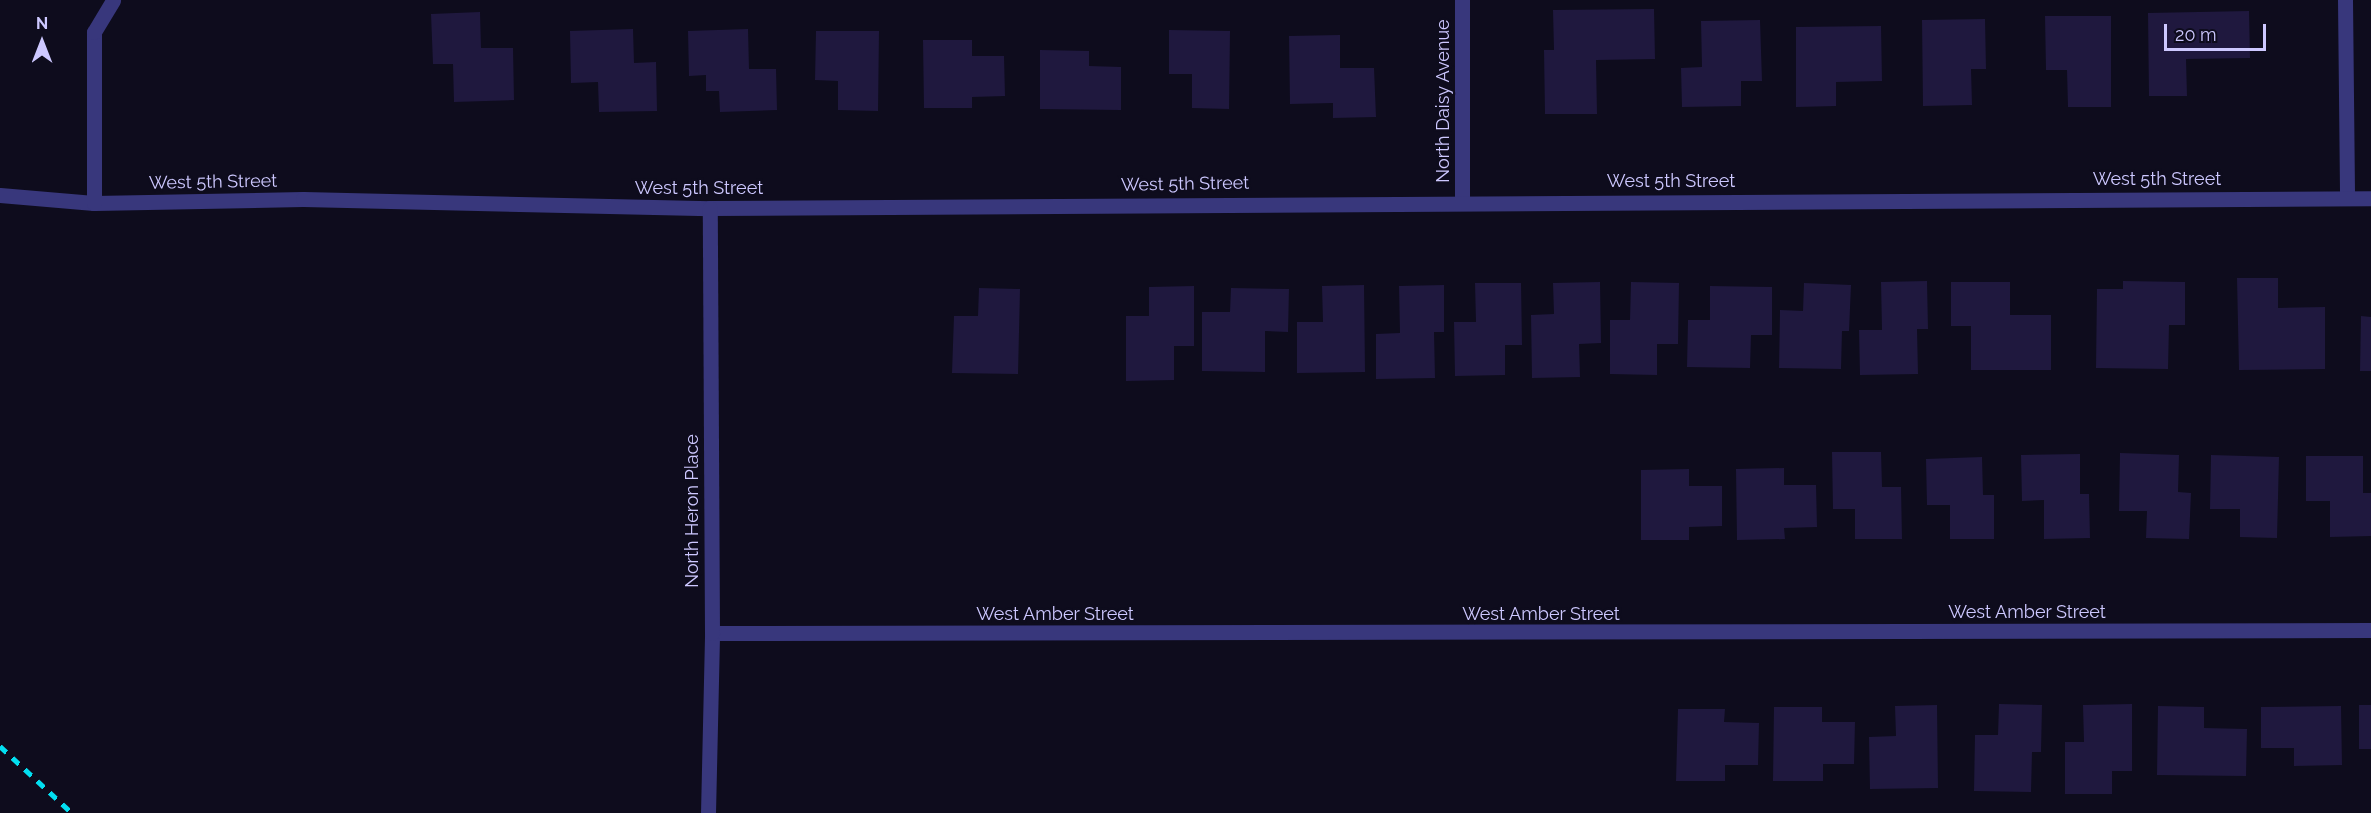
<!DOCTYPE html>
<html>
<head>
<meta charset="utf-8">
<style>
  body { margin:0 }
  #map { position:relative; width:2371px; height:813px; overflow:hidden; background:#0e0c1d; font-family:Raleway,sans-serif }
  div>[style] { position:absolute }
  .building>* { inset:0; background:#1f183e }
  .street>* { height:15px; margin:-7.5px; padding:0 7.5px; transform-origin:7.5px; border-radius:7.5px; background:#38377c }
  .rail>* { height:4.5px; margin-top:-2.25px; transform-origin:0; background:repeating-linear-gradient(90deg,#02dff1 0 9px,transparent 0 17px) }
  span { translate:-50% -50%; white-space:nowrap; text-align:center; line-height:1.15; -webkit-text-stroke:4.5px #0e0c1d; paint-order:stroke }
  .street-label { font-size:18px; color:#cdc8ff }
  .north { position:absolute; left:12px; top:12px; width:60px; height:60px; -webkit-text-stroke:4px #0e0c1d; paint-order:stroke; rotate:0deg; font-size:16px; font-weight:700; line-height:24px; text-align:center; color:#cdc8ff }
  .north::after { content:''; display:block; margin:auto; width:21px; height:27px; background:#cdc8ff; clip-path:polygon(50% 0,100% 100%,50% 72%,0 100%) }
  .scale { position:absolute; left:2164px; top:24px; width:102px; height:27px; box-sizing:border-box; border:3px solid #cdc8ff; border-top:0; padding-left:8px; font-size:18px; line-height:21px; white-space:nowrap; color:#cdc8ff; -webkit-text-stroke:4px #0e0c1d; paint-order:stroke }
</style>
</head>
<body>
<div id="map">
  <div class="building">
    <div style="clip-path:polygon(1654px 9px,1655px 59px,1596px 60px,1597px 114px,1545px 114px,1544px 50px,1554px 50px,1553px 10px)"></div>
    <div style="clip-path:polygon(2249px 11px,2250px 58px,2186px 59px,2187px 96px,2149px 96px,2148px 13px)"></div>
    <div style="clip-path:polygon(480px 12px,481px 48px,513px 48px,514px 100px,454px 102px,453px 64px,433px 64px,431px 14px)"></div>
    <div style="clip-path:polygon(2045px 16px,2111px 16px,2111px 107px,2068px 107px,2067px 70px,2046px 70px)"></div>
    <div style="clip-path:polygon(1985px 19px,1986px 69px,1971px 69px,1972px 105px,1923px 106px,1922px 20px)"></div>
    <div style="clip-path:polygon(1760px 20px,1762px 81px,1741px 81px,1741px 106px,1682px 107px,1681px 68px,1702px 67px,1701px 21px)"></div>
    <div style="clip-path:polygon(1881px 26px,1882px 81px,1836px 82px,1836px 106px,1796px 107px,1796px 27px)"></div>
    <div style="clip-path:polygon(633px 29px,634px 63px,656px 62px,657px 111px,599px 112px,598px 82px,571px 83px,570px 31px)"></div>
    <div style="clip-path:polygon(748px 29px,749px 69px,776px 69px,777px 110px,720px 112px,719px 91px,706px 91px,706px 75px,689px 76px,688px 31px)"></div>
    <div style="clip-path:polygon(1169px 30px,1230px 31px,1229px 109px,1192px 108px,1192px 74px,1169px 74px)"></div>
    <div style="clip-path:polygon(816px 31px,879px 31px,878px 111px,838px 110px,838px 81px,815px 80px)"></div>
    <div style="clip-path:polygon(1340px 35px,1340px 68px,1374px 68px,1376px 117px,1333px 118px,1333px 103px,1290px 104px,1289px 36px)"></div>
    <div style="clip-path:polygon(923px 40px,972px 40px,972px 56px,1004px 56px,1005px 96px,972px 97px,972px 108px,924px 108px)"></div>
    <div style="clip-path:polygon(1040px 50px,1089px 51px,1089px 66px,1121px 67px,1121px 110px,1040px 109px)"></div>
    <div style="clip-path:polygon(2237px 278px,2278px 278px,2278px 308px,2325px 307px,2325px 369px,2239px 370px)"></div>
    <div style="clip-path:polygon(1927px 281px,1928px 329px,1917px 329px,1918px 374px,1860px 375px,1859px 330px,1882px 330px,1881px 282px)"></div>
    <div style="clip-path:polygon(2123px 281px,2185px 282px,2185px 325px,2169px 325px,2168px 369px,2096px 368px,2097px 289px,2123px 289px)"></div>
    <div style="clip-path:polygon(1600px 282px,1601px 343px,1579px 344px,1580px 377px,1532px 378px,1531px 315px,1554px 314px,1553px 283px)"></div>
    <div style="clip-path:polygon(1631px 282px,1679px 283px,1678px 344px,1657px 344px,1657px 375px,1610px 374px,1610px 320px,1630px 320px)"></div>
    <div style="clip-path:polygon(1951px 282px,2010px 282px,2010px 315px,2051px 315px,2051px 370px,1971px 370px,1971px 326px,1951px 326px)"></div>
    <div style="clip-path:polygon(1475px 283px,1521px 283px,1522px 345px,1505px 345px,1505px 375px,1455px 376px,1454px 322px,1476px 322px)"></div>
    <div style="clip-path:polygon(1804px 283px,1851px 285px,1849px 331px,1842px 331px,1841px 369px,1779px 368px,1780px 310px,1803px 311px)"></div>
    <div style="clip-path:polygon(1364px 285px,1365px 372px,1297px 373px,1297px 322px,1323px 322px,1322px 286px)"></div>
    <div style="clip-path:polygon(1444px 285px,1444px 332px,1434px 332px,1435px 378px,1376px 379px,1376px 334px,1400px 333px,1399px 286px)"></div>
    <div style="clip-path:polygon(1194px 286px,1194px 346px,1174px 346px,1174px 380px,1126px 381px,1126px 316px,1149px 316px,1149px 287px)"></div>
    <div style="clip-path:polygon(1710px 286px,1772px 287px,1772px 335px,1751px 335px,1750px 368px,1687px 367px,1688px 320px,1710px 320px)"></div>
    <div style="clip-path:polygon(979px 288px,1020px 289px,1018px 374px,952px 373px,954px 316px,978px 316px)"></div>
    <div style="clip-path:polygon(1231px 288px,1289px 289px,1288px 332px,1265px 331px,1265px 372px,1202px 371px,1202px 312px,1230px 312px)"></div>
    <div style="clip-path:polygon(2361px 316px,2371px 317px,2371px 371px,2360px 371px)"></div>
    <div style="clip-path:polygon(1832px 452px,1881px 452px,1882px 487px,1901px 487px,1902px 539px,1855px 539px,1855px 509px,1833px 509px)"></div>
    <div style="clip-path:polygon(2120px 453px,2179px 455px,2178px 492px,2191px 493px,2189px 539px,2146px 538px,2147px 511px,2119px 511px)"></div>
    <div style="clip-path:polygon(2080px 454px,2080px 494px,2089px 494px,2090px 538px,2044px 539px,2044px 500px,2022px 501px,2021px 455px)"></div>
    <div style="clip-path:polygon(2211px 455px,2279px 457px,2277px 538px,2240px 537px,2240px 509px,2210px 509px)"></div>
    <div style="clip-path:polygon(2306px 456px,2363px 456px,2363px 493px,2371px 493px,2371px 536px,2330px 537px,2330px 501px,2306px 501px)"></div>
    <div style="clip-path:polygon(1982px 457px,1983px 495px,1994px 495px,1994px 539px,1950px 539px,1950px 505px,1927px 505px,1926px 459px)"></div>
    <div style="clip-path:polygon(1784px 468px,1784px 485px,1816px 485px,1817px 527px,1784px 528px,1785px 539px,1737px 540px,1736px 469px)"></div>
    <div style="clip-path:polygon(1689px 469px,1689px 486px,1722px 486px,1722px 526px,1689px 527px,1689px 540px,1641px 540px,1641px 470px)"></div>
    <div style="clip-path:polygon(1999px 704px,2042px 705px,2041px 752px,2032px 752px,2031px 792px,1974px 791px,1975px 735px,1998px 735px)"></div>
    <div style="clip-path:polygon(2132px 704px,2132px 771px,2112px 771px,2112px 794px,2065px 794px,2065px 742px,2084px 742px,2083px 705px)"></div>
    <div style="clip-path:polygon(1937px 705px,1938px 788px,1870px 789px,1869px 737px,1896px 736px,1895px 706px)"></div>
    <div style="clip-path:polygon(2359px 705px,2371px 705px,2371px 749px,2359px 749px)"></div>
    <div style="clip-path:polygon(2158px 706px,2204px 707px,2204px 728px,2247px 729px,2246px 776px,2157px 775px)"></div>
    <div style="clip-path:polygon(2341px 706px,2342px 765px,2294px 766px,2294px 748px,2261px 748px,2261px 707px)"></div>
    <div style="clip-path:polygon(1774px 707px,1822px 707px,1822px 722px,1855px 722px,1854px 764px,1823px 764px,1823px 781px,1773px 781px)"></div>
    <div style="clip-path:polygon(1678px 709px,1725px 709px,1724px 722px,1759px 723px,1758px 765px,1725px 765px,1725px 781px,1676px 781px)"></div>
  </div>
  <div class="street">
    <div style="left:1462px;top:0;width:201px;rotate:90deg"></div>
    <div style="left:2345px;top:0;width:198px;rotate:89.4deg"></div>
    <div style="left:0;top:195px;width:94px;rotate:4.9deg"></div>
    <div style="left:94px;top:203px;width:209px;rotate:-1.1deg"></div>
    <div style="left:303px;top:199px;width:407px;rotate:1.3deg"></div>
    <div style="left:710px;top:208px;width:1661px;rotate:-0.34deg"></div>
    <div style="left:94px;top:203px;width:171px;rotate:-90deg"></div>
    <div style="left:94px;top:32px;width:37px;rotate:-59deg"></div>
    <div style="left:712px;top:633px;width:1659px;rotate:-0.1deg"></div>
    <div style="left:708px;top:813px;width:180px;rotate:-88.7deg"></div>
    <div style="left:712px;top:633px;width:425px;rotate:-90.3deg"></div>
  </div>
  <div class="rail">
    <div style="left:0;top:746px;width:98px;rotate:42.9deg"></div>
  </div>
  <div class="street-label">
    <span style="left:1443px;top:101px;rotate:-90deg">North Daisy Avenue</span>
    <span style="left:2157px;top:179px">West 5th Street</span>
    <span style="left:1671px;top:181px">West 5th Street</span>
    <span style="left:213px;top:182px;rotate:-1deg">West 5th Street</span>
    <span style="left:1185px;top:184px;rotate:-1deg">West 5th Street</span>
    <span style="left:699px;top:188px">West 5th Street</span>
    <span style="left:692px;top:511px;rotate:-90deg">North Heron Place</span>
    <span style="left:2027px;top:612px">West Amber Street</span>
    <span style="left:1055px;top:614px">West Amber Street</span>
    <span style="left:1541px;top:614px">West Amber Street</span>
  </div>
  <div class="north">N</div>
  <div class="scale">20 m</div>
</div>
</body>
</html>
